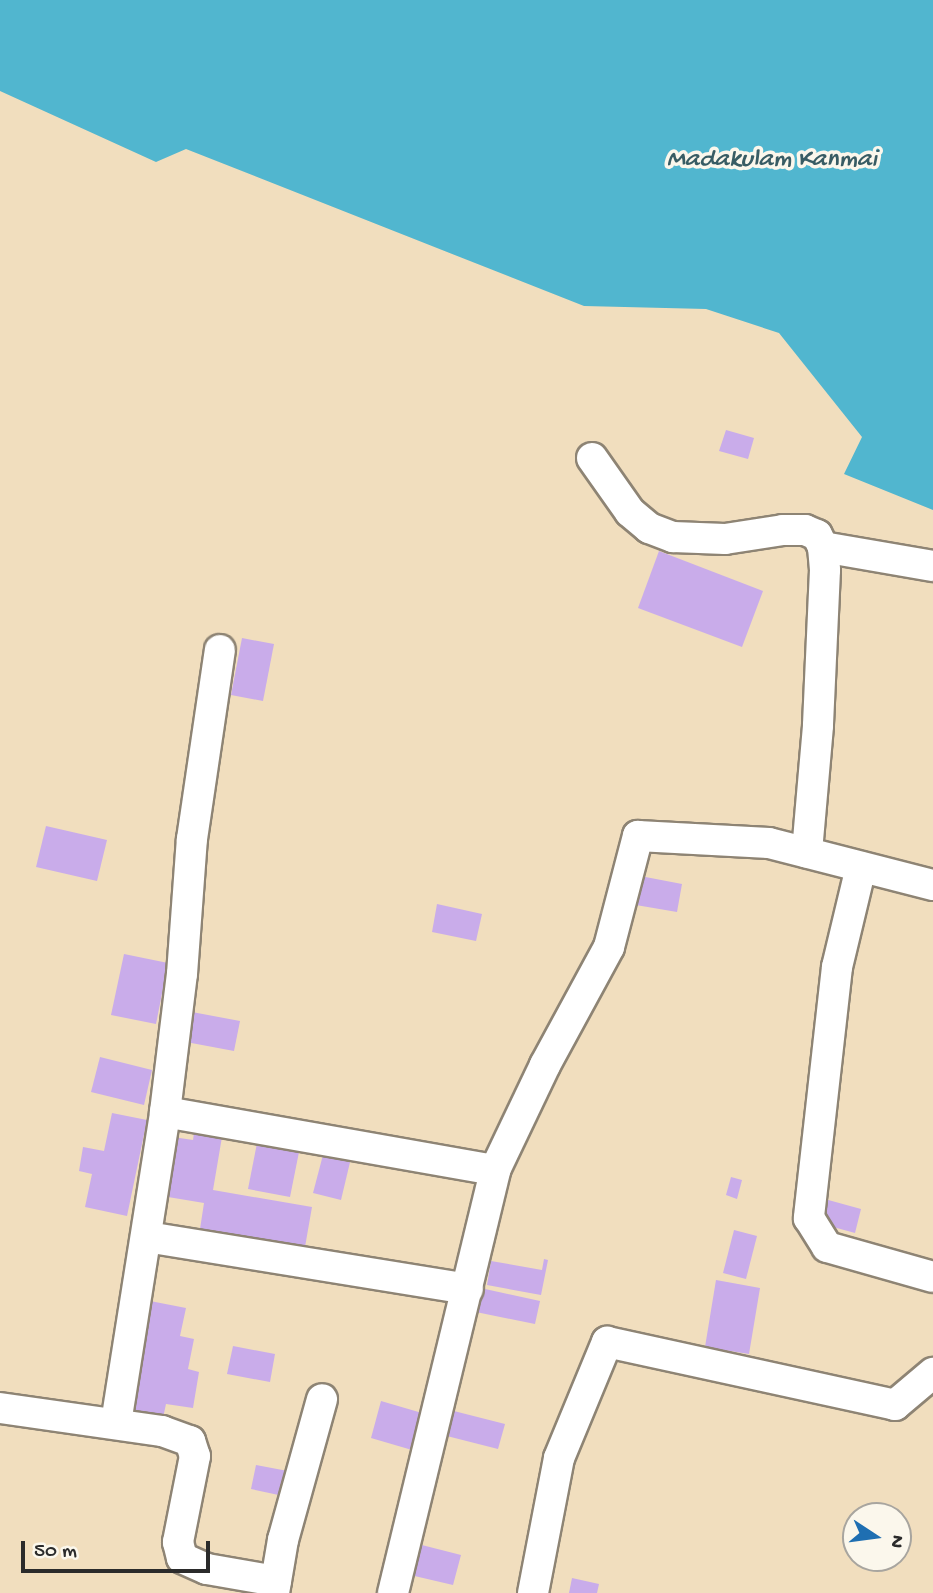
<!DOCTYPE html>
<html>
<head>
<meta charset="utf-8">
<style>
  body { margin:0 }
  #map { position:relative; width:933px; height:1593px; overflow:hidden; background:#f1debe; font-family:"Gochi Hand",sans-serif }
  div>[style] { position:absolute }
  .water>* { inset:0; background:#51b6cf }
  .building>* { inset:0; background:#c9acea }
  .roads { filter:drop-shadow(2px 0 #8e8474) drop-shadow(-2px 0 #8e8474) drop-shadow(0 2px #8e8474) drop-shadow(0 -2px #8e8474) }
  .street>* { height:30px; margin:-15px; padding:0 15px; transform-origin:15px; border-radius:15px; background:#fff }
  span { translate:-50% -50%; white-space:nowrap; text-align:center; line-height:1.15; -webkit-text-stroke:7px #fbf7ec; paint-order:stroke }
  .water-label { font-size:26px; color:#385c64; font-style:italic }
  .north { position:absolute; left:842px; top:1502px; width:70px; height:70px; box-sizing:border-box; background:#fbf7ec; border:2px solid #a8a59f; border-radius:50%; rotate:103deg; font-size:19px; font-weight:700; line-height:28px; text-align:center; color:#2b2b2b }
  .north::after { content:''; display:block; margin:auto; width:24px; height:32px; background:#1f6fb2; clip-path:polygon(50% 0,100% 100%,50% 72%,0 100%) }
  .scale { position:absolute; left:21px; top:1541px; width:189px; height:32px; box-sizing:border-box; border:4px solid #2b2b2b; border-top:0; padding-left:9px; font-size:21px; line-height:24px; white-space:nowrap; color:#2b2b2b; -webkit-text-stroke:5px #fbf7ec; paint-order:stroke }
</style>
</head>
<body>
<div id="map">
  <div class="water">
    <div style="clip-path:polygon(0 0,933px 0,933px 510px,844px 474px,862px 437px,779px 333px,706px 309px,584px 306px,186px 149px,156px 162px,0 91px)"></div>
  </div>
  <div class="building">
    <div style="clip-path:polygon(726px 430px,754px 438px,748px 459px,719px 451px)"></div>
    <div style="clip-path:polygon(659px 551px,763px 591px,742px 647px,638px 608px)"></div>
    <div style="clip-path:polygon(242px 638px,274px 644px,263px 701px,231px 695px)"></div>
    <div style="clip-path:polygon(46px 826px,107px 840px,97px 881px,36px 867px)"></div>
    <div style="clip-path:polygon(635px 875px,682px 884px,677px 912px,630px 904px)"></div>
    <div style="clip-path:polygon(437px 904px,482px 914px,476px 941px,432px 932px)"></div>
    <div style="clip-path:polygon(124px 954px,168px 963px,156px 1024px,111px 1015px)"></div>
    <div style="clip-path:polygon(192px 1012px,240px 1021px,234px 1051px,186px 1042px)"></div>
    <div style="clip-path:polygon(100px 1057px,152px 1070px,144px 1105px,91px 1092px)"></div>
    <div style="clip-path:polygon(112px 1113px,147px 1120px,127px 1216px,85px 1207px,92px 1174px,79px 1171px,83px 1147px,104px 1151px)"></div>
    <div style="clip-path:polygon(195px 1126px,223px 1131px,213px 1190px,312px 1207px,305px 1247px,200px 1229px,204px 1203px,162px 1196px,173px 1137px,193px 1140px)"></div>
    <div style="clip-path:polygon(258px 1138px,300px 1147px,290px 1197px,248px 1189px)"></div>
    <div style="clip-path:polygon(324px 1151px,351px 1158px,341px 1200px,313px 1193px)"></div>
    <div style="clip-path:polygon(731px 1177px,742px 1180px,737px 1199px,726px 1195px)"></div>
    <div style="clip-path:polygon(821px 1198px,861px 1209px,855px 1233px,815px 1222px)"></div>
    <div style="clip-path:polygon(734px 1230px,757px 1236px,746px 1279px,723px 1273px)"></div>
    <div style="clip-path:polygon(544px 1259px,548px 1260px,541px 1295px,487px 1285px,491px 1261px,542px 1270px)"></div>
    <div style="clip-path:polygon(716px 1280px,760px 1288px,749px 1354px,705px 1347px)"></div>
    <div style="clip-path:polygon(476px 1287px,540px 1301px,535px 1324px,471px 1311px)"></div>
    <div style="clip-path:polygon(145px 1300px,186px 1308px,180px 1336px,194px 1339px,188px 1369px,199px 1372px,193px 1408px,166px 1404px,163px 1418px,124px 1410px)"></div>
    <div style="clip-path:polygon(233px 1346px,275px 1354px,270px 1382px,227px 1374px)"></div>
    <div style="clip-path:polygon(381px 1401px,422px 1413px,412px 1450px,371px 1438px)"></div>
    <div style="clip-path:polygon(446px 1409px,505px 1424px,498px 1449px,439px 1434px)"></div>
    <div style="clip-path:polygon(256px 1465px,293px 1472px,288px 1497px,251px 1489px)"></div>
    <div style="clip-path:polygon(414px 1543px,461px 1555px,453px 1585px,406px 1574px)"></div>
    <div style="clip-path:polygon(572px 1578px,599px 1584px,597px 1593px,569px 1593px)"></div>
  </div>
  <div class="roads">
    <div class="street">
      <div style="left:592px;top:458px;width:66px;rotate:54.9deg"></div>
      <div style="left:630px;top:512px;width:25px;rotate:40deg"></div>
      <div style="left:649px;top:528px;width:26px;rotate:21deg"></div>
      <div style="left:673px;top:537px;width:52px;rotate:2.2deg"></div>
      <div style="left:725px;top:539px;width:59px;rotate:-8.8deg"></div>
      <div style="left:783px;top:530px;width:22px"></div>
      <div style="left:805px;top:530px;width:13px;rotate:23deg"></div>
      <div style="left:817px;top:535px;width:13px;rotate:63deg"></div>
      <div style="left:823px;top:547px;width:23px;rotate:85deg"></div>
      <div style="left:825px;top:570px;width:156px;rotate:92.6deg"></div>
      <div style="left:818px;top:726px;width:127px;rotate:95deg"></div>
      <div style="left:823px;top:547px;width:112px;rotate:9.8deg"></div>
      <div style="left:861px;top:867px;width:103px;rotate:103.5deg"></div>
      <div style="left:837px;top:967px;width:253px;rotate:96.4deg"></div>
      <div style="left:809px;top:1218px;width:34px;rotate:58deg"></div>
      <div style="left:827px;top:1247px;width:110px;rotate:15.8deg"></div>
      <div style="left:165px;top:1112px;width:335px;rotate:10deg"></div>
      <div style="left:147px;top:1237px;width:325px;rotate:9.2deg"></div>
      <div style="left:0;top:1408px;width:164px;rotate:8.1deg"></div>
      <div style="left:162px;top:1431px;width:30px;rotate:20deg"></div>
      <div style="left:190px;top:1441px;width:16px;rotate:72deg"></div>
      <div style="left:195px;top:1456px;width:88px;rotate:101.2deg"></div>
      <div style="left:178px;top:1542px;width:16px;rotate:76deg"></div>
      <div style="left:182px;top:1558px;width:27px;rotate:24deg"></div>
      <div style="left:207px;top:1569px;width:70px;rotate:9.9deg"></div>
      <div style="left:116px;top:1423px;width:315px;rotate:-81deg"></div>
      <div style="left:165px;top:1112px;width:139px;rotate:-83deg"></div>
      <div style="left:182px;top:974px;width:135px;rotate:-85.8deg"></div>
      <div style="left:192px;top:839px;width:191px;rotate:-81.6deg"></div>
      <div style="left:274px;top:1593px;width:54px;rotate:-80.4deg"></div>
      <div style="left:283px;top:1540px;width:146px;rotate:-74.5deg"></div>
      <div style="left:393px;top:1593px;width:435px;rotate:-76.4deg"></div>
      <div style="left:495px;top:1170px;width:116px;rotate:-64.5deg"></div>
      <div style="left:545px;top:1065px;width:134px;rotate:-61.5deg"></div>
      <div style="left:609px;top:947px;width:115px;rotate:-75.4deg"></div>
      <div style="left:638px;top:836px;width:131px;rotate:3.1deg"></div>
      <div style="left:769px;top:843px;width:169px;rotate:14.4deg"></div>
      <div style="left:533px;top:1593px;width:137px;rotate:-79.1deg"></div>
      <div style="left:559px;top:1458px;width:126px;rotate:-67.5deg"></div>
      <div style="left:607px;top:1342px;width:295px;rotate:12.3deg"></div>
      <div style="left:895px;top:1405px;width:50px;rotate:-40.1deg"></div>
    </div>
  </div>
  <div class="water-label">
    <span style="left:772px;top:161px">Madakulam Kanmai</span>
  </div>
  <div class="north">N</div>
  <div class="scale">50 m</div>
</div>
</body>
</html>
